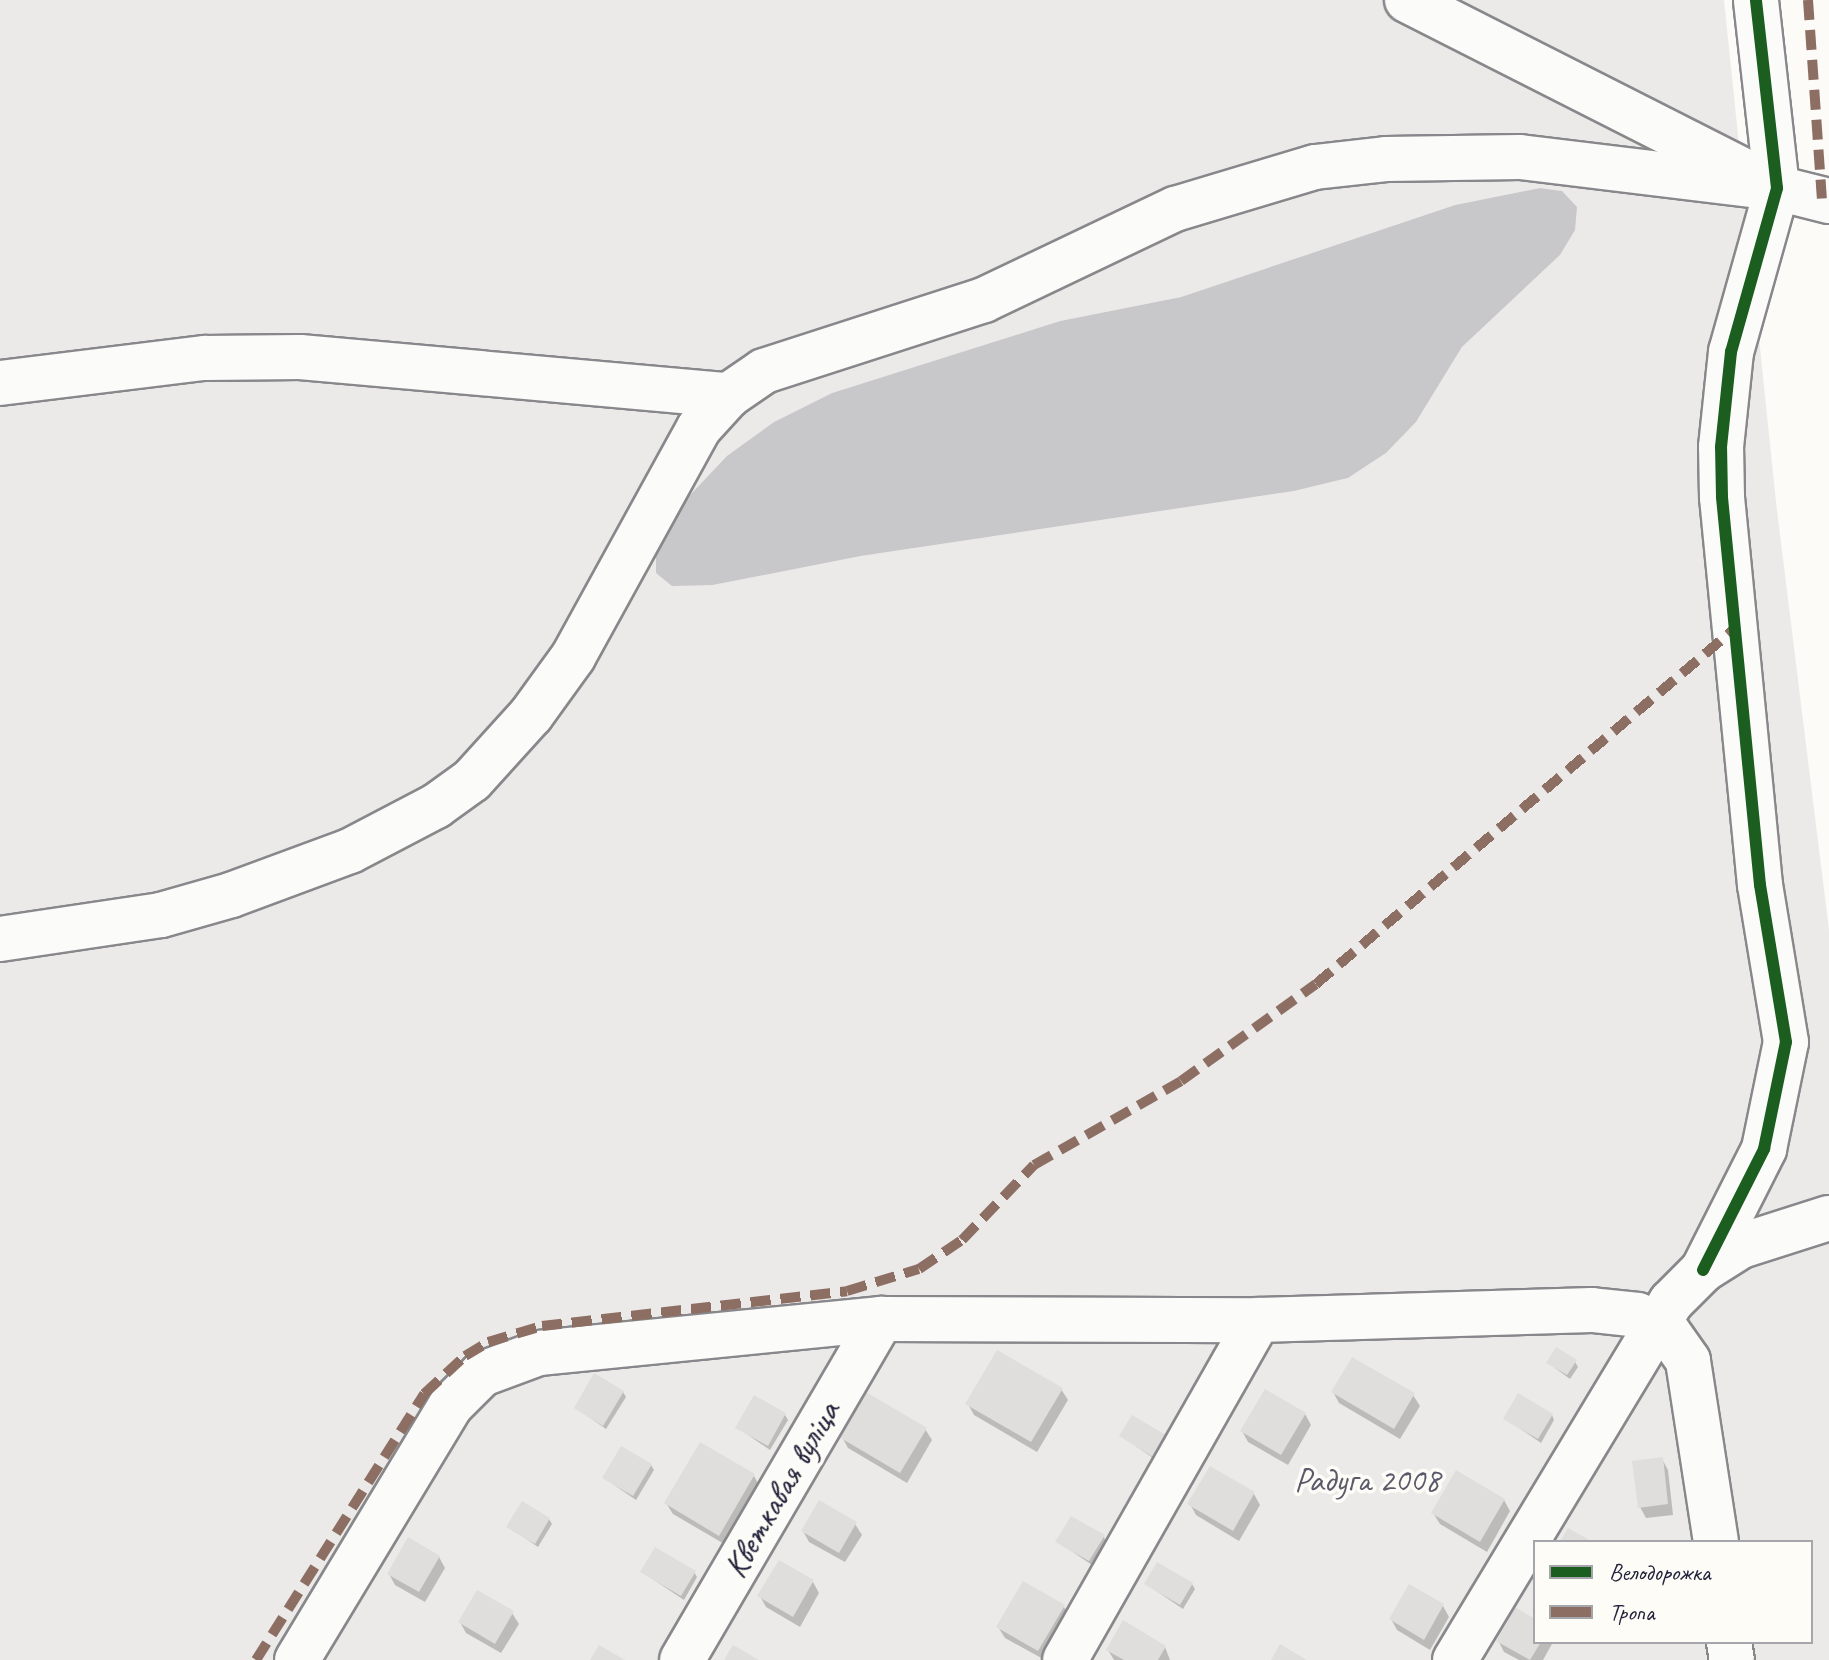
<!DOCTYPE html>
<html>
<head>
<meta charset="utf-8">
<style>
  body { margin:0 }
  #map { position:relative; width:1829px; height:1660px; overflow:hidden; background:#fcfbf8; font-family:Caveat,sans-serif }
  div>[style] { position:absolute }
  .green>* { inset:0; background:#ebeae8 }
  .water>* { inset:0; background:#c8c8ca }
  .shadow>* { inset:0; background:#0003 }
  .building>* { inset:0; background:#dfdedd }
  .roads { filter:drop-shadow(2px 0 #88888c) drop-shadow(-2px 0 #88888c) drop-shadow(0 2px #88888c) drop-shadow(0 -2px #88888c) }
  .minor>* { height:44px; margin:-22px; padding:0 22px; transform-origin:22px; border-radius:22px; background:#fbfbf9 }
  .quiet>* { height:10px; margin-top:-5px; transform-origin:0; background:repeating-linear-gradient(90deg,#8d6e63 0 20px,transparent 0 30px) }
  .cycleway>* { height:12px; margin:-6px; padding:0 6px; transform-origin:6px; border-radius:6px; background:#1b5e20 }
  span { translate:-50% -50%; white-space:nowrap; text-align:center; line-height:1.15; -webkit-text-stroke:7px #fdfcf7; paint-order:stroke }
  .park-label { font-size:34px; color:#5a5a6b }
  .street-label { font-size:34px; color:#22223b }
  .legend { position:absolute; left:1533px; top:1540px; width:280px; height:104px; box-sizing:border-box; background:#fdfcf7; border:2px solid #a5a5ac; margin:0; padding:10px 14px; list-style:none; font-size:24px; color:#22223b }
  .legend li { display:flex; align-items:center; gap:16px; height:40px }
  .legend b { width:40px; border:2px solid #a5a5ac }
</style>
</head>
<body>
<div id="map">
  <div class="green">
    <div style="clip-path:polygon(evenodd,0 0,1724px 0,1776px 502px,1829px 930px,1829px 1197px,1762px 1214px,1656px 1294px,1696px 1300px,1777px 1251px,1829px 1238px,1829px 1660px,0 1660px,0 0,1540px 188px,1562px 191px,1560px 255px,1462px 347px,1416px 422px,1386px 453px,1348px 478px,1294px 491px,861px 556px,713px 585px,774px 422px,832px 393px,1060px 321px,1181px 297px,1455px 205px,1540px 188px,0 0,1535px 1542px,1811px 1542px,1811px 1642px,1535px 1642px,1535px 1542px)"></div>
  </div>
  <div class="water">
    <div style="clip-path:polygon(1540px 188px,1562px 191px,1577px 207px,1575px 230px,1560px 255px,1462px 347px,1416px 422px,1386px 453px,1348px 478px,1294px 491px,861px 556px,713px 585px,672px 586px,656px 573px,656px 545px,675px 511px,727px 456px,774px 422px,832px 393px,1060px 321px,1181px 297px,1455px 205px)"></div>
  </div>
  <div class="shadow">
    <div style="clip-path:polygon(1575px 1362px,1578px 1367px,1570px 1379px,1548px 1363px)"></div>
    <div style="clip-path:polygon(1061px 1389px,1068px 1400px,1037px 1452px,974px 1415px,968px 1404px)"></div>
    <div style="clip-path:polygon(623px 1392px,626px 1397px,606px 1429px,576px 1408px)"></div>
    <div style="clip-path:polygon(1333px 1392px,1413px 1395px,1420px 1406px,1400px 1439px,1339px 1403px)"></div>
    <div style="clip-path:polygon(1305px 1414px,1311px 1425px,1288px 1465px,1248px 1442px,1242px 1431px)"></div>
    <div style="clip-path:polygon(785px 1415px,788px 1420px,770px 1450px,738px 1428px)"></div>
    <div style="clip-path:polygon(1552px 1415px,1554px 1420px,1541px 1443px,1506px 1419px)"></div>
    <div style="clip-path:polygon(925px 1429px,932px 1440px,907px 1483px,848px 1448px,842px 1437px)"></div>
    <div style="clip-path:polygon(1121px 1436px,1165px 1436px,1167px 1441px,1156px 1460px)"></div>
    <div style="clip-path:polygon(1662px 1459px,1668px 1470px,1673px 1515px,1646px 1518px,1640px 1507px)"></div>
    <div style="clip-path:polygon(651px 1465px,654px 1470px,636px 1500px,604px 1478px)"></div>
    <div style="clip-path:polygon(754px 1476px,760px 1487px,726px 1545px,673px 1514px,666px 1503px)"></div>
    <div style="clip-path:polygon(1254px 1494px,1260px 1505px,1239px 1541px,1196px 1515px,1190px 1504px)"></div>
    <div style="clip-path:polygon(1504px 1500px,1510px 1511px,1487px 1552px,1440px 1524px,1433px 1513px)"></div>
    <div style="clip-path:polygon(549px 1519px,552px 1524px,538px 1547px,509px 1527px)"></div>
    <div style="clip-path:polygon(855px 1524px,862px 1535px,845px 1562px,809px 1542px,803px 1531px)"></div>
    <div style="clip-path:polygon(1104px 1537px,1106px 1542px,1092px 1565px,1058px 1542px)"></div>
    <div style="clip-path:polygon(439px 1557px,445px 1568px,425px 1602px,395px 1585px,389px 1574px)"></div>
    <div style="clip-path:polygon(642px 1572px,694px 1572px,697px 1577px,684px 1600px)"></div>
    <div style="clip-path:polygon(813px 1582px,819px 1593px,800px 1627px,766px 1607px,760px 1596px)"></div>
    <div style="clip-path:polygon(1146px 1584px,1192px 1584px,1195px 1589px,1183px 1609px)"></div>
    <div style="clip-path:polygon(1443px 1606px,1449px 1617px,1430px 1650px,1397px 1630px,1391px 1619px)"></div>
    <div style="clip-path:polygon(1064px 1607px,1070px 1618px,1045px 1660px,1005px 1638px,998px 1627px)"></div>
    <div style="clip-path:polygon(512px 1613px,519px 1624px,501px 1653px,466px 1633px,460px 1622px)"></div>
    <div style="clip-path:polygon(1535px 1621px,1535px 1642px,1553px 1642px,1543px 1660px,1519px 1660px,1504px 1652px,1498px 1640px)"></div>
    <div style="clip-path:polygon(1165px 1647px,1170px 1660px,1114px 1660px,1108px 1650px)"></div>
  </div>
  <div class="building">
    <div style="clip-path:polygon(1556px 1347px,1577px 1360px,1567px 1375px,1546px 1363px)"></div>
    <div style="clip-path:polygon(997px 1350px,1063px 1388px,1031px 1442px,965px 1404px)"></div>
    <div style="clip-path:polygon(1352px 1357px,1415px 1393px,1394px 1429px,1331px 1392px)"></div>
    <div style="clip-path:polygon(594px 1373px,624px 1391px,603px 1426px,574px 1408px)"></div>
    <div style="clip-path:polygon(1265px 1389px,1306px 1413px,1281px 1455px,1240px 1431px)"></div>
    <div style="clip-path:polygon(866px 1392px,927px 1428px,900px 1473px,839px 1437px)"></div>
    <div style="clip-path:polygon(1518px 1393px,1553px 1414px,1538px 1439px,1503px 1419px)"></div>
    <div style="clip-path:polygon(754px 1395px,786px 1413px,768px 1446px,735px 1428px)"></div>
    <div style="clip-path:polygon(1132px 1415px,1166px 1435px,1153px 1457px,1119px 1436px)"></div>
    <div style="clip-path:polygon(700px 1442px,755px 1474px,719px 1536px,664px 1503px)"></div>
    <div style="clip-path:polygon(621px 1446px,652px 1464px,633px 1496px,602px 1478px)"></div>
    <div style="clip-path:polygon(1663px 1457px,1668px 1504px,1638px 1508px,1632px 1461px)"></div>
    <div style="clip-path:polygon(1210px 1466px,1255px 1492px,1233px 1531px,1187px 1504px)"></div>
    <div style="clip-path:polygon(1456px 1470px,1505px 1499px,1480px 1542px,1431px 1513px)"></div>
    <div style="clip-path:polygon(819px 1500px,857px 1522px,839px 1553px,801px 1531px)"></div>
    <div style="clip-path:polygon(522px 1501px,550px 1518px,535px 1544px,506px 1527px)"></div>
    <div style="clip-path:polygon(1071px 1516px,1105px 1535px,1089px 1561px,1055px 1542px)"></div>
    <div style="clip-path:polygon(1568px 1528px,1593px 1542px,1560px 1542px)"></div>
    <div style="clip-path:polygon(408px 1537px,440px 1556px,419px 1592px,387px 1574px)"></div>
    <div style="clip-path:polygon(655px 1547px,696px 1571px,681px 1596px,640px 1572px)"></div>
    <div style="clip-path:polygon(779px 1560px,814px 1580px,793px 1617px,757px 1596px)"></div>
    <div style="clip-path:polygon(1157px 1562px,1193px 1583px,1180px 1605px,1144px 1584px)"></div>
    <div style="clip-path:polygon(1023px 1581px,1065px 1605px,1038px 1651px,996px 1627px)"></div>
    <div style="clip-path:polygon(1409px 1584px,1444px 1604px,1424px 1640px,1389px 1619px)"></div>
    <div style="clip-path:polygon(477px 1590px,514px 1611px,495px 1644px,458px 1622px)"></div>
    <div style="clip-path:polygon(1515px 1607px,1535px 1619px,1535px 1642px,1541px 1642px,1530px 1660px,1496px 1641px)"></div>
    <div style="clip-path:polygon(1123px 1620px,1166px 1646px,1158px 1660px,1124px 1660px,1106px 1650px)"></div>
    <div style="clip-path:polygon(1280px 1644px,1307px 1660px,1271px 1660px)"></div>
    <div style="clip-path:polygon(599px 1645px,625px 1660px,590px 1660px)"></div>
    <div style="clip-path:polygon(733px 1645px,759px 1660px,724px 1660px)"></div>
  </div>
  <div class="roads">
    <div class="minor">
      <div style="left:1407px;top:0;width:385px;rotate:26.9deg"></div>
      <div style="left:0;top:383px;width:207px;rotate:-7deg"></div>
      <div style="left:205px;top:358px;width:95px;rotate:-0.6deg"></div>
      <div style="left:300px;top:357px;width:431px;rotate:5.1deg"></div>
      <div style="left:0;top:939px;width:163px;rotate:-8.5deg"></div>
      <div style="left:161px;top:915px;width:73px;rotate:-15.9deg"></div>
      <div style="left:231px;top:895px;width:127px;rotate:-20.3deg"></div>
      <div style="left:350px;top:851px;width:97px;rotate:-27.6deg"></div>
      <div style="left:436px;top:806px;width:44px;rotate:-35.8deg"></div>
      <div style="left:472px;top:780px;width:88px;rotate:-47.8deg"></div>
      <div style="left:531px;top:715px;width:72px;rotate:-54.1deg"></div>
      <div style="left:573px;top:657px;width:261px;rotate:-61.2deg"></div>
      <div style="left:699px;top:428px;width:45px;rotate:-47.7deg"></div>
      <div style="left:729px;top:395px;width:42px;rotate:-34.4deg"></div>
      <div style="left:764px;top:371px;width:231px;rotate:-17.9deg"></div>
      <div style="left:984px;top:300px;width:212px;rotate:-25.5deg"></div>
      <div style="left:1175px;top:209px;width:146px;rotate:-16.7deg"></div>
      <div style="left:1315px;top:167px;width:71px;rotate:-6.4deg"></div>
      <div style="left:1386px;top:159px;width:134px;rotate:-0.9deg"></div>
      <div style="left:1520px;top:157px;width:259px;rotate:6.9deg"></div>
      <div style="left:1777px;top:188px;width:54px;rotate:14deg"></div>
      <div style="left:1703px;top:1270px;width:136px;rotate:-63.2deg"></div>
      <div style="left:1764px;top:1149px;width:109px;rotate:-78.4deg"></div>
      <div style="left:1786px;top:1042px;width:159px;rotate:-99.4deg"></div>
      <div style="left:1760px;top:885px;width:390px;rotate:-95.6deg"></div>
      <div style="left:1722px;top:497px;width:50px;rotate:-91.1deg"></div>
      <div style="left:1721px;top:447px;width:96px;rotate:-84deg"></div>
      <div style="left:1731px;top:352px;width:170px;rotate:-74.3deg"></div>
      <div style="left:1777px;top:188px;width:189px;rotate:-96.4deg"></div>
      <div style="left:1729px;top:1642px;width:18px;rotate:81deg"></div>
      <div style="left:297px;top:1660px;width:298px;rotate:-58.9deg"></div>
      <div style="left:451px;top:1405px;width:44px;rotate:-45deg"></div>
      <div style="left:482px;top:1374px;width:61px;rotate:-20.2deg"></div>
      <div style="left:539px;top:1353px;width:344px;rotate:-5.7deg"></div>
      <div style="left:881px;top:1319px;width:377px;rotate:0.2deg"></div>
      <div style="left:1258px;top:1320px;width:334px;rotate:-1.7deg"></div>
      <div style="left:1592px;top:1310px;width:46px;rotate:6.2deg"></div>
      <div style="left:1638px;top:1315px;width:34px;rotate:30deg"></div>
      <div style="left:1668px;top:1332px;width:35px;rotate:55deg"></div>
      <div style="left:1688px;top:1361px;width:183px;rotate:81.2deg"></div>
      <div style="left:682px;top:1660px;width:395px;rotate:-59.7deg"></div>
      <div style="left:1065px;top:1660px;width:391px;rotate:-60.4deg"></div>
      <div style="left:1455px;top:1660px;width:418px;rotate:-58.9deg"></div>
      <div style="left:1671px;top:1302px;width:45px;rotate:-45deg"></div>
      <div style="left:1703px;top:1270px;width:45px;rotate:-32.3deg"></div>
      <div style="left:1741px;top:1246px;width:92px;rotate:-17.7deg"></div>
    </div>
  </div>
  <div class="quiet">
    <div style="left:1808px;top:0;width:199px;rotate:86deg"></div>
    <div style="left:256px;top:1660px;width:315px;rotate:-57.7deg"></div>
    <div style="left:424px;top:1394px;width:56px;rotate:-42.8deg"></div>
    <div style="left:465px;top:1356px;width:27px;rotate:-31deg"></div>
    <div style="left:488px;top:1342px;width:56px;rotate:-16.5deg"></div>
    <div style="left:542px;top:1326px;width:307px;rotate:-6.5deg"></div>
    <div style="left:847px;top:1291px;width:75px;rotate:-17deg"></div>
    <div style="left:919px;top:1269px;width:52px;rotate:-34deg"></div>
    <div style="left:962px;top:1240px;width:104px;rotate:-46.2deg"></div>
    <div style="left:1034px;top:1165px;width:169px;rotate:-29.7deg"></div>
    <div style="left:1181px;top:1081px;width:166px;rotate:-35.7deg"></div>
    <div style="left:1316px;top:984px;width:546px;rotate:-40.32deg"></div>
  </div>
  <div class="cycleway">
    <div style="left:1703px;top:1270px;width:136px;rotate:-63.2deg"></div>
    <div style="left:1764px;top:1149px;width:109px;rotate:-78.4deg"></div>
    <div style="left:1786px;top:1042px;width:159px;rotate:-99.4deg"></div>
    <div style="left:1760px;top:885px;width:390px;rotate:-95.6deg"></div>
    <div style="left:1722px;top:497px;width:50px;rotate:-91.1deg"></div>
    <div style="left:1721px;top:447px;width:96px;rotate:-84deg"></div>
    <div style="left:1731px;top:352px;width:170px;rotate:-74.3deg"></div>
    <div style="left:1777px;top:188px;width:189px;rotate:-96.4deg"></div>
  </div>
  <div class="park-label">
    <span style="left:1367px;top:1480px">Радуга 2008</span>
  </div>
  <div class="street-label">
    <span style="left:781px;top:1489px;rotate:-60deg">Кветкавая вуліца</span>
  </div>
  <ul class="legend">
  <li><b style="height:10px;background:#1b5e20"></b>Велодорожка</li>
  <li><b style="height:10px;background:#8d6e63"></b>Тропа</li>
  </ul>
</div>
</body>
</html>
